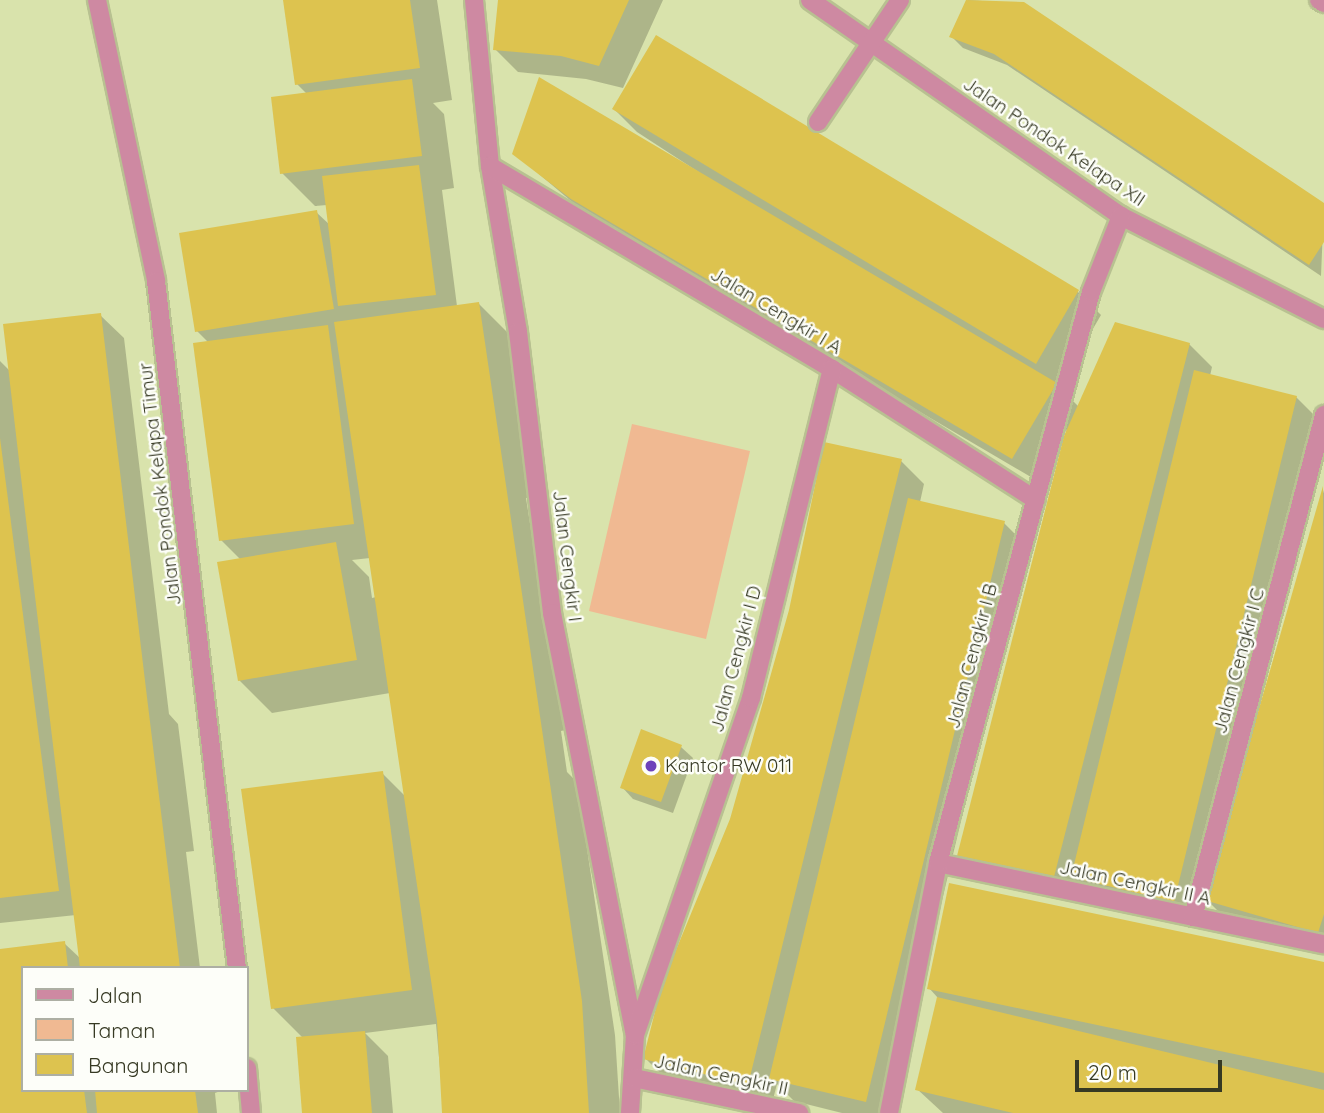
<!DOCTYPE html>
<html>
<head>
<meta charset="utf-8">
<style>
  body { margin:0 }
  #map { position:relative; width:1324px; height:1113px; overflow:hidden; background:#d9e3ac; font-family:Quicksand,sans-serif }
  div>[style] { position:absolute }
  .green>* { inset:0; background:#f0b992 }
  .shadow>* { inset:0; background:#0003 }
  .building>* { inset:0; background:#ddc34f }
  .roads { filter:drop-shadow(2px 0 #b8c191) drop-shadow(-2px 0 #b8c191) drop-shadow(0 2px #b8c191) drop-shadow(0 -2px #b8c191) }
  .street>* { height:18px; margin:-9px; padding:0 9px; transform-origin:9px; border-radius:9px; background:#ce89a2 }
  .dots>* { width:19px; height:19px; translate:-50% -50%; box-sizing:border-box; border:4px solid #fdfef9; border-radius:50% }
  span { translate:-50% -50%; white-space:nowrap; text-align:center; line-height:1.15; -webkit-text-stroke:5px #fdfef9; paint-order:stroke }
  .street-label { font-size:19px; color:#363923 }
  .poi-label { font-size:19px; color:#363923 }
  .left { translate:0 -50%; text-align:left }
  .legend { position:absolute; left:21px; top:966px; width:228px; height:126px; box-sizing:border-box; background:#fdfef9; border:2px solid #adafa3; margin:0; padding:9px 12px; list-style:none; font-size:21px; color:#363923 }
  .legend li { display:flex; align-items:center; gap:14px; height:35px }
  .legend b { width:35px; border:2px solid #adafa3 }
  .scale { position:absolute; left:1075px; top:1060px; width:147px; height:32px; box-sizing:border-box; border:4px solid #363923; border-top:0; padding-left:9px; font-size:21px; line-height:24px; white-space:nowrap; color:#363923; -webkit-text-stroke:5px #fdfef9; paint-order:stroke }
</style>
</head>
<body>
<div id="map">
  <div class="green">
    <div style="clip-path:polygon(632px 424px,750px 451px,706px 639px,589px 611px)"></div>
  </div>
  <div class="shadow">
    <div style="clip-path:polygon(evenodd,285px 0,437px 0,452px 100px,433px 103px,444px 114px,454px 188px,442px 190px,457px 306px,478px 303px,511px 336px,534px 497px,526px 498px,548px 638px,557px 647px,570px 729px,561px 731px,567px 772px,577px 782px,615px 1035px,620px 1113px,444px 1113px,436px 1024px,365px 1033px,388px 1056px,393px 1113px,304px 1113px,303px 1038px,273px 1008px,382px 773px,405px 796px,390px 693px,272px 713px,239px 680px,241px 560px,221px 540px,209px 343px,197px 331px,316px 212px,330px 225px,327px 205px,315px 206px,282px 173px,307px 94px,297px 84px,285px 0,370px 558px,376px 597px,372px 598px,369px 577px,352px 560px,370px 558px)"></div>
    <div style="clip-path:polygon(499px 0,663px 0,623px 88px,586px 79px,518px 72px,495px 49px)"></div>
    <div style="clip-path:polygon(968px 0,1024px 4px,1324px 204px,1321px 276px,1007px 65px,963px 48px,952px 37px)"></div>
    <div style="clip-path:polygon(656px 38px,1078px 292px,1101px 315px,1059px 387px,1079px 407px,1189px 344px,1212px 367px,1210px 376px,1296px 397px,1319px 420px,1212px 877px,1324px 490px,1324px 950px,1229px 922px,1204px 897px,1197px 925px,1097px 900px,1081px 884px,1076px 903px,982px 879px,959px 856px,1067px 429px,1036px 480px,596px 222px,514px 153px,720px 186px,637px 132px,614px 109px)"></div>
    <div style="clip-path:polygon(100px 315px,124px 338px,169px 714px,178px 724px,194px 851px,186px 852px,200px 968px,23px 968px,23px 1090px,223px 1090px,215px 1093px,217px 1113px,0 1113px,0 951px,64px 943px,81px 959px,76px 915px,0 923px,0 361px,10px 371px)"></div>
    <div style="clip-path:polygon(901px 461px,924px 484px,920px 502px,1004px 523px,1027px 546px,891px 1113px,842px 1113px,794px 1101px,777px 1084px,771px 1107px,668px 1081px,645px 1058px)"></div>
    <div style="clip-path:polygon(681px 747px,693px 758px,673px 813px,633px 799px,622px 787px)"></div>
    <div style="clip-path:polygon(1324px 964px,1324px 1113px,943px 1113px,917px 1089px,938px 998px,929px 988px)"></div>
  </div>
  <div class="building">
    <div style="clip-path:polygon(283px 0,410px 0,420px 68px,295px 85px)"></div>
    <div style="clip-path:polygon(498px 0,629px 0,599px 66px,561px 56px,493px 50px)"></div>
    <div style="clip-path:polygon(966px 0,1024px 2px,1324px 203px,1324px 242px,1309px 265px,994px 54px,949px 37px)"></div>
    <div style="clip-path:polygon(656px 35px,1079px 290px,1036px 364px,612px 109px)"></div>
    <div style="clip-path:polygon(539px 77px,1057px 383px,1012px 459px,571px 199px,512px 154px)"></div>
    <div style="clip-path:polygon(412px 79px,422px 156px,280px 174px,271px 97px)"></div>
    <div style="clip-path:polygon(419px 165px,436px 295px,338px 306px,322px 176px)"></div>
    <div style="clip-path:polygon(317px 210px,334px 309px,195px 332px,179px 233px)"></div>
    <div style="clip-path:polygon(479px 302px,582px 1001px,589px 1113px,442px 1113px,437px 1021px,334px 322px)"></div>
    <div style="clip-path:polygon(101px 313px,146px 689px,180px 968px,80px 968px,34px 588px,3px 324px)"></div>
    <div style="clip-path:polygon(1115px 322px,1190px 343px,1053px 881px,957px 856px,1064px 436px)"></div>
    <div style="clip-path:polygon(328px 325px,354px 524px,219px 541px,193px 343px)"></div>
    <div style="clip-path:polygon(1194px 370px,1297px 396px,1174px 902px,1071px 877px)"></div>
    <div style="clip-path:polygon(0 438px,59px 891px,0 898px)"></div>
    <div style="clip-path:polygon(824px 442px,902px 459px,748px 1085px,643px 1059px,662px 984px,730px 819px,789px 610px)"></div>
    <div style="clip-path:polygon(1323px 486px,1324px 914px,1318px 933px,1204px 900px)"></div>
    <div style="clip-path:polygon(908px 498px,1005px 521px,866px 1102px,769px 1079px)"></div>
    <div style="clip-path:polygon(336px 542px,357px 660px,238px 681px,217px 562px)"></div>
    <div style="clip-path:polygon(641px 729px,682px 745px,661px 802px,620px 788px)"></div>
    <div style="clip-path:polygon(383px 771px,412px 990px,271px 1009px,241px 789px)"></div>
    <div style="clip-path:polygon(949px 883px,1324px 962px,1324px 1073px,927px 989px)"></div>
    <div style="clip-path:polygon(65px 941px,68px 968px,23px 968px,23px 1090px,84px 1090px,87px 1113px,0 1113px,0 949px)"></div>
    <div style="clip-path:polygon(937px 997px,1324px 1090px,1324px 1113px,1013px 1113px,915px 1090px)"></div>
    <div style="clip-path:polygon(365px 1031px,372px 1113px,302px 1113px,296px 1037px)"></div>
    <div style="clip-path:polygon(95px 1090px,195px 1090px,198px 1113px,97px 1113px)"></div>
  </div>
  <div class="roads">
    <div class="street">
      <div style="left:97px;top:0;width:287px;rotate:78.1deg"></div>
      <div style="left:156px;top:281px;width:692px;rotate:83.28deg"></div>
      <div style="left:474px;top:0;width:167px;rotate:84.5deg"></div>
      <div style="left:490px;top:166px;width:168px;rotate:80.4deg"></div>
      <div style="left:518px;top:332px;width:283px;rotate:83.1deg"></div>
      <div style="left:552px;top:613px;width:430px;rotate:78.9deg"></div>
      <div style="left:635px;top:1035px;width:78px;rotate:93.7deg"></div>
      <div style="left:810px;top:0;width:379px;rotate:34.8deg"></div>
      <div style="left:1121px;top:216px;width:228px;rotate:26.9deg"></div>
      <div style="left:1319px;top:0;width:6px;rotate:31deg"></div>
      <div style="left:818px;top:122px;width:147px;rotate:-56.1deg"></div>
      <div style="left:490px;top:166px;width:398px;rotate:30.7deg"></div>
      <div style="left:832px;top:369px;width:242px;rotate:32.7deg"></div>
      <div style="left:938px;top:863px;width:394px;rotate:11.9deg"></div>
      <div style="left:1193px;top:917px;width:519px;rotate:-75.37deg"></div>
      <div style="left:635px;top:1035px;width:356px;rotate:-71deg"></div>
      <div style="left:751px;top:698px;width:339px;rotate:-76.2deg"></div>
      <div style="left:247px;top:1068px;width:45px;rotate:84.9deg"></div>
      <div style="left:634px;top:1078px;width:169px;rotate:12deg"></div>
      <div style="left:889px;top:1113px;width:255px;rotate:-78.9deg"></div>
      <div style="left:938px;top:863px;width:591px;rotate:-75deg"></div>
      <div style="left:1091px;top:292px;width:82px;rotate:-68.5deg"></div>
    </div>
  </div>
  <div class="dots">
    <div style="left:651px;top:766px;background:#6e42ba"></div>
  </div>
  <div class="street-label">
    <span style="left:1054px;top:142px;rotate:34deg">Jalan Pondok Kelapa XII</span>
    <span style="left:776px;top:311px;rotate:31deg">Jalan Cengkir I A</span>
    <span style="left:160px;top:484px;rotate:-97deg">Jalan Pondok Kelapa Timur</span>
    <span style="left:567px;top:556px;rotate:83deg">Jalan Cengkir I</span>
    <span style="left:972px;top:656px;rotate:-75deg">Jalan Cengkir I B</span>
    <span style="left:736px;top:659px;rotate:-75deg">Jalan Cengkir I D</span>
    <span style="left:1239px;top:661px;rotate:-75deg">Jalan Cengkir I C</span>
    <span style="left:1135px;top:883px;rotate:12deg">Jalan Cengkir II A</span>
    <span style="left:721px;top:1075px;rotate:12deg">Jalan Cengkir II</span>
  </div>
  <div class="poi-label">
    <span class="left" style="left:665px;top:766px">Kantor RW 011</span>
  </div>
  <ul class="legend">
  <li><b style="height:9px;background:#ce89a2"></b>Jalan</li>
  <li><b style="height:19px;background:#f0b992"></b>Taman</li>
  <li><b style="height:19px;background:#ddc34f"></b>Bangunan</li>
  </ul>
  <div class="scale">20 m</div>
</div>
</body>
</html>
